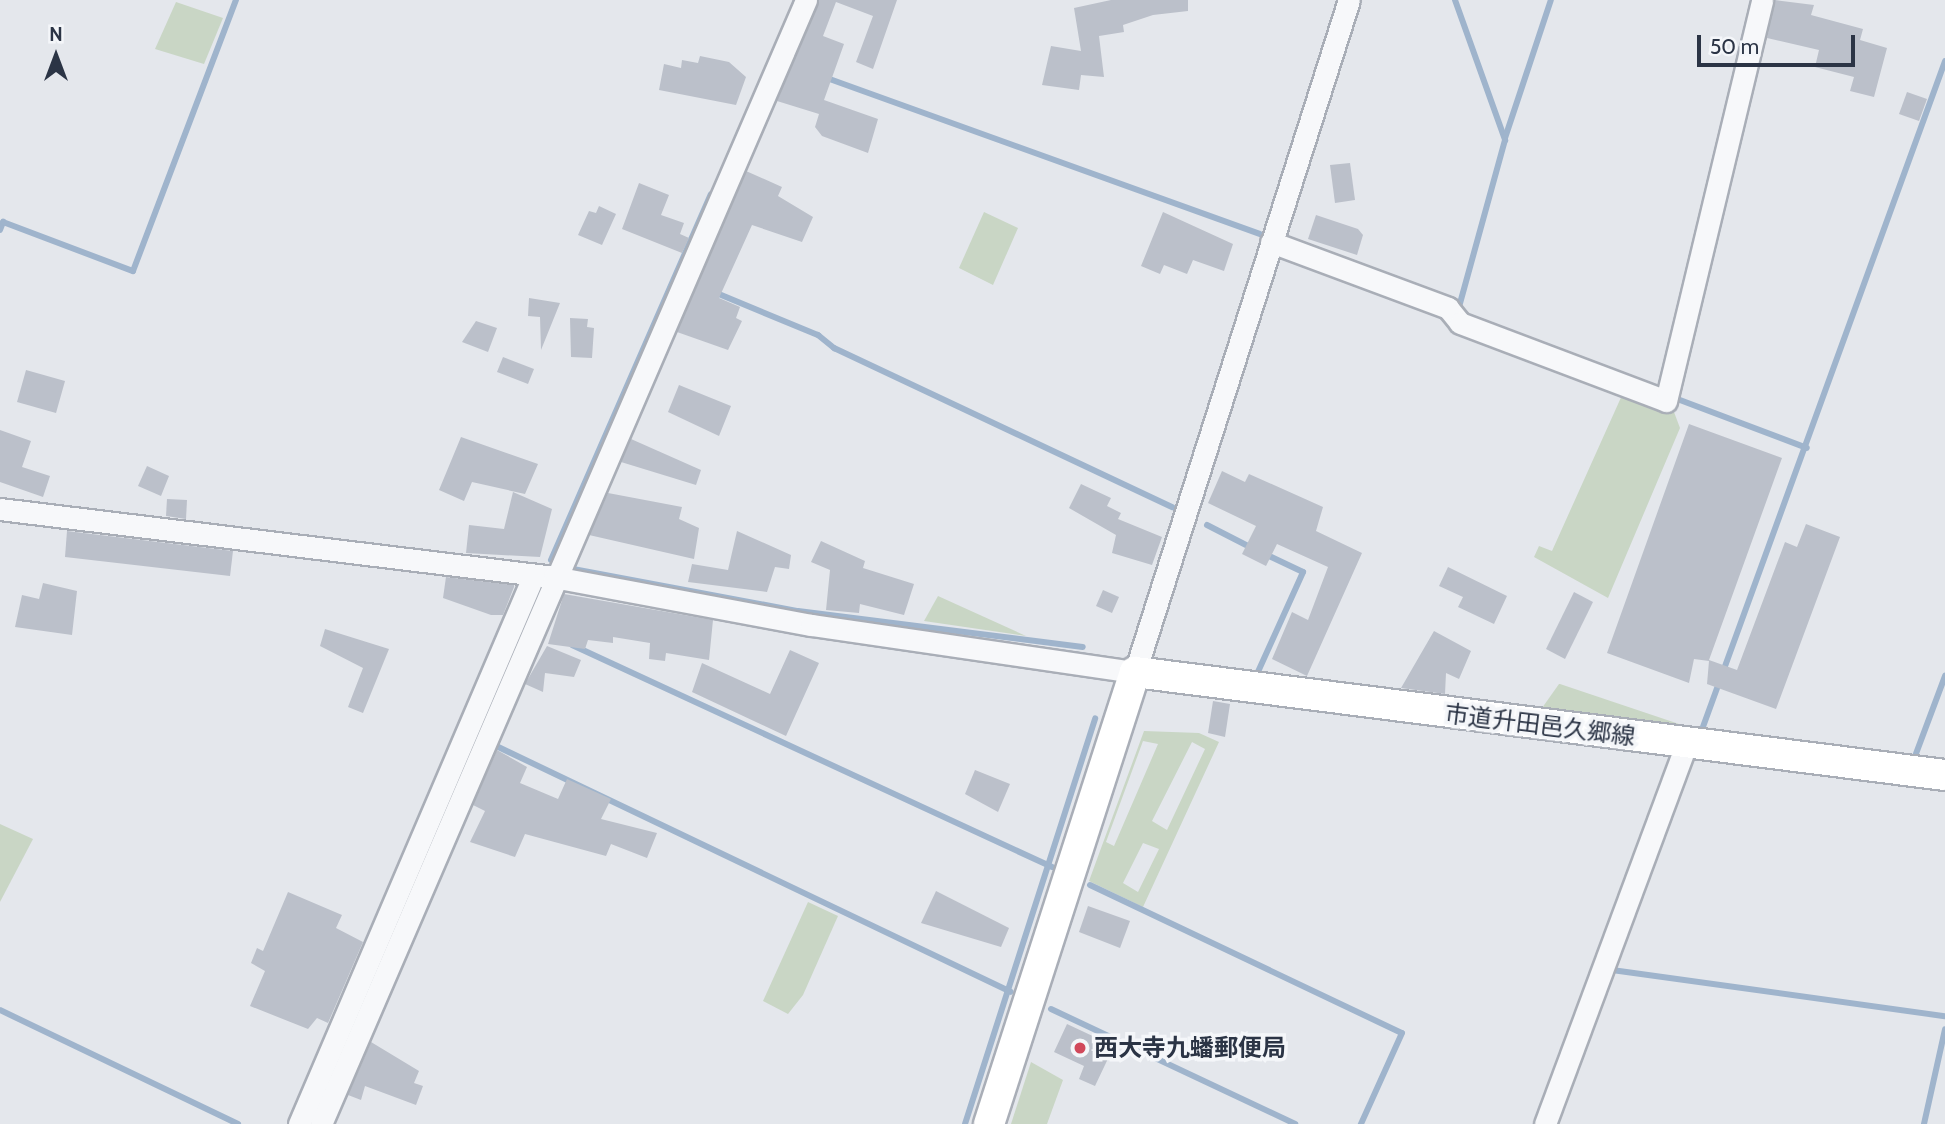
<!DOCTYPE html>
<html>
<head>
<meta charset="utf-8">
<style>
  body { margin:0 }
  #map { position:relative; width:1945px; height:1124px; overflow:hidden; background:#e4e7ec; font-family:Cabin,"Noto Sans JP",sans-serif }
  div>[style] { position:absolute }
  .green>* { inset:0; background:#c9d6c5 }
  .stream>* { height:6px; margin:-3px; padding:0 3px; transform-origin:3px; border-radius:3px; background:#9fb4cc }
  .building>* { inset:0; background:#bbc0ca }
  .roads { filter:drop-shadow(2px 0 #a9aeb7) drop-shadow(-2px 0 #a9aeb7) drop-shadow(0 2px #a9aeb7) drop-shadow(0 -2px #a9aeb7) }
  .street>* { height:21px; margin:-10.5px; padding:0 10.5px; transform-origin:10.5px; border-radius:10.5px; background:#f7f8fa }
  .secondary>* { height:30px; margin:-15px; padding:0 15px; transform-origin:15px; border-radius:15px; background:#fff }
  .dots>* { width:19px; height:19px; translate:-50% -50%; box-sizing:border-box; border:4px solid #f4f6f9; border-radius:50% }
  span { translate:-50% -50%; white-space:nowrap; text-align:center; line-height:1.15; -webkit-text-stroke:7px #f4f6f9; paint-order:stroke }
  .street-label { font-size:24px; color:#2b3445 }
  .poi-label { font-size:24px; color:#2b3445; font-weight:700 }
  .left { translate:0 -50%; text-align:left }
  .north { position:absolute; left:21px; top:21px; width:70px; height:70px; -webkit-text-stroke:5px #f4f6f9; paint-order:stroke; rotate:0deg; font-size:19px; font-weight:700; line-height:28px; text-align:center; color:#2b3445 }
  .north::after { content:''; display:block; margin:auto; width:24px; height:32px; background:#2b3445; clip-path:polygon(50% 0,100% 100%,50% 72%,0 100%) }
  .scale { position:absolute; left:1697px; top:35px; width:158px; height:32px; box-sizing:border-box; border:4px solid #2b3445; border-top:0; padding-left:9px; font-size:21px; line-height:24px; white-space:nowrap; color:#2b3445; -webkit-text-stroke:5px #f4f6f9; paint-order:stroke }
</style>
</head>
<body>
<div id="map">
  <div class="green">
    <div style="clip-path:polygon(176px 2px,223px 18px,204px 64px,155px 49px)"></div>
    <div style="clip-path:polygon(984px 212px,1018px 228px,993px 285px,959px 268px)"></div>
    <div style="clip-path:polygon(1623px 393px,1674px 412px,1680px 428px,1608px 598px,1534px 557px,1539px 546px,1552px 551px)"></div>
    <div style="clip-path:polygon(938px 596px,1026px 636px,924px 621px)"></div>
    <div style="clip-path:polygon(1559px 684px,1560px 684px,1682px 725px,1542px 708px)"></div>
    <div style="clip-path:polygon(evenodd,1144px 731px,1199px 733px,1219px 742px,1143px 907px,1089px 881px,1144px 731px,1143px 741px,1158px 744px,1114px 846px,1106px 842px,1143px 741px,1144px 731px,1192px 742px,1205px 749px,1167px 830px,1152px 821px,1192px 742px,1144px 731px,1143px 843px,1159px 849px,1138px 892px,1123px 883px,1143px 843px)"></div>
    <div style="clip-path:polygon(0 824px,33px 839px,0 902px)"></div>
    <div style="clip-path:polygon(808px 902px,838px 916px,803px 995px,788px 1014px,763px 1001px)"></div>
    <div style="clip-path:polygon(1031px 1062px,1063px 1080px,1047px 1124px,1011px 1124px)"></div>
  </div>
  <div class="stream">
    <div style="left:1455px;top:0;width:149px;rotate:70.3deg"></div>
    <div style="left:1505px;top:140px;width:177px;rotate:105.4deg"></div>
    <div style="left:824px;top:77px;width:463px;rotate:19.8deg"></div>
    <div style="left:1505px;top:138px;width:145px;rotate:-71.6deg"></div>
    <div style="left:0;top:230px;width:9px;rotate:-69deg"></div>
    <div style="left:3px;top:222px;width:139px;rotate:20.7deg"></div>
    <div style="left:133px;top:271px;width:290px;rotate:-69.2deg"></div>
    <div style="left:714px;top:292px;width:113px;rotate:22.5deg"></div>
    <div style="left:818px;top:335px;width:21px;rotate:39deg"></div>
    <div style="left:834px;top:348px;width:374px;rotate:25.2deg"></div>
    <div style="left:1672px;top:397px;width:144px;rotate:20.7deg"></div>
    <div style="left:1207px;top:525px;width:51px;rotate:27.1deg"></div>
    <div style="left:551px;top:560px;width:399px;rotate:-66.4deg"></div>
    <div style="left:573px;top:569px;width:229px;rotate:10.6deg"></div>
    <div style="left:798px;top:611px;width:287px;rotate:7.2deg"></div>
    <div style="left:517px;top:644px;width:54px;rotate:-67.2deg"></div>
    <div style="left:572px;top:645px;width:529px;rotate:24.82deg"></div>
    <div style="left:1257px;top:674px;width:112px;rotate:-65.7deg"></div>
    <div style="left:1303px;top:572px;width:42px;rotate:-154.7deg"></div>
    <div style="left:1700px;top:735px;width:717px;rotate:-70.02deg"></div>
    <div style="left:490px;top:743px;width:577px;rotate:25.54deg"></div>
    <div style="left:1914px;top:759px;width:89px;rotate:-69.5deg"></div>
    <div style="left:1090px;top:885px;width:345px;rotate:25.4deg"></div>
    <div style="left:1402px;top:1033px;width:100px;rotate:114.3deg"></div>
    <div style="left:1612px;top:970px;width:336px;rotate:7.9deg"></div>
    <div style="left:1051px;top:1009px;width:270px;rotate:25.2deg"></div>
    <div style="left:0;top:1010px;width:264px;rotate:25.6deg"></div>
    <div style="left:965px;top:1124px;width:426px;rotate:-72.2deg"></div>
    <div style="left:1924px;top:1124px;width:97px;rotate:-77.5deg"></div>
  </div>
  <div class="building">
    <div style="clip-path:polygon(819px 0,897px 0,873px 69px,856px 62px,873px 16px,836px 2px,823px 36px,844px 44px,824px 100px,878px 119px,868px 153px,822px 136px,815px 127px,819px 114px,777px 101px)"></div>
    <div style="clip-path:polygon(1111px 0,1188px 0,1188px 11px,1153px 15px,1123px 25px,1124px 32px,1099px 36px,1104px 77px,1081px 75px,1079px 90px,1042px 85px,1051px 46px,1081px 51px,1074px 8px)"></div>
    <div style="clip-path:polygon(1775px 0,1814px 5px,1811px 15px,1863px 29px,1860px 40px,1887px 48px,1874px 97px,1850px 91px,1854px 77px,1815px 67px,1819px 50px,1767px 38px)"></div>
    <div style="clip-path:polygon(700px 56px,729px 62px,746px 77px,736px 105px,659px 90px,664px 64px,681px 68px,682px 60px,698px 63px)"></div>
    <div style="clip-path:polygon(1907px 92px,1927px 99px,1919px 121px,1899px 114px)"></div>
    <div style="clip-path:polygon(1350px 163px,1355px 200px,1335px 203px,1330px 165px)"></div>
    <div style="clip-path:polygon(746px 171px,782px 187px,778px 196px,813px 217px,802px 242px,752px 225px,719px 298px,740px 307px,736px 318px,742px 321px,728px 350px,677px 332px)"></div>
    <div style="clip-path:polygon(639px 183px,669px 195px,661px 215px,684px 223px,680px 234px,689px 238px,682px 253px,622px 229px)"></div>
    <div style="clip-path:polygon(599px 206px,616px 214px,602px 245px,578px 235px,589px 211px,596px 213px)"></div>
    <div style="clip-path:polygon(1163px 212px,1233px 244px,1224px 271px,1193px 260px,1187px 274px,1164px 265px,1160px 274px,1141px 266px)"></div>
    <div style="clip-path:polygon(1316px 215px,1358px 229px,1363px 235px,1357px 255px,1308px 239px)"></div>
    <div style="clip-path:polygon(529px 298px,560px 303px,541px 350px,540px 317px,528px 316px)"></div>
    <div style="clip-path:polygon(570px 318px,588px 319px,587px 327px,594px 328px,592px 358px,571px 357px)"></div>
    <div style="clip-path:polygon(476px 321px,497px 328px,488px 352px,462px 342px)"></div>
    <div style="clip-path:polygon(503px 357px,534px 369px,528px 384px,497px 372px)"></div>
    <div style="clip-path:polygon(26px 370px,65px 381px,56px 413px,17px 402px)"></div>
    <div style="clip-path:polygon(679px 385px,731px 406px,719px 436px,668px 412px)"></div>
    <div style="clip-path:polygon(1689px 424px,1782px 458px,1709px 660px,1737px 670px,1785px 542px,1797px 547px,1806px 524px,1840px 537px,1776px 709px,1707px 684px,1709px 661px,1694px 659px,1689px 683px,1607px 653px)"></div>
    <div style="clip-path:polygon(0 430px,31px 441px,22px 467px,50px 476px,43px 497px,0 482px)"></div>
    <div style="clip-path:polygon(461px 437px,538px 464px,525px 494px,472px 482px,464px 501px,439px 490px)"></div>
    <div style="clip-path:polygon(631px 439px,701px 470px,696px 485px,621px 462px)"></div>
    <div style="clip-path:polygon(147px 466px,169px 476px,161px 496px,138px 486px)"></div>
    <div style="clip-path:polygon(1222px 471px,1245px 482px,1249px 474px,1323px 507px,1316px 531px,1362px 553px,1307px 676px,1272px 659px,1292px 612px,1308px 620px,1328px 567px,1277px 544px,1266px 566px,1242px 554px,1256px 526px,1208px 503px)"></div>
    <div style="clip-path:polygon(1081px 484px,1111px 498px,1107px 506px,1121px 513px,1118px 519px,1162px 537px,1152px 565px,1112px 553px,1116px 535px,1069px 508px)"></div>
    <div style="clip-path:polygon(513px 492px,552px 509px,540px 557px,466px 553px,469px 525px,504px 529px)"></div>
    <div style="clip-path:polygon(608px 493px,682px 507px,679px 519px,699px 528px,694px 559px,589px 535px)"></div>
    <div style="clip-path:polygon(167px 499px,187px 500px,186px 519px,166px 516px)"></div>
    <div style="clip-path:polygon(67px 531px,233px 551px,230px 576px,65px 557px)"></div>
    <div style="clip-path:polygon(737px 531px,791px 555px,789px 569px,775px 567px,767px 592px,688px 582px,692px 564px,728px 570px)"></div>
    <div style="clip-path:polygon(821px 541px,865px 561px,863px 568px,914px 584px,904px 615px,860px 604px,859px 613px,826px 610px,830px 570px,811px 562px)"></div>
    <div style="clip-path:polygon(1448px 567px,1507px 596px,1494px 624px,1458px 607px,1463px 597px,1439px 586px)"></div>
    <div style="clip-path:polygon(446px 577px,514px 585px,514px 587px,503px 615px,491px 615px,443px 598px)"></div>
    <div style="clip-path:polygon(43px 583px,77px 591px,72px 635px,15px 627px,22px 595px,39px 599px)"></div>
    <div style="clip-path:polygon(1103px 590px,1119px 597px,1112px 613px,1096px 606px)"></div>
    <div style="clip-path:polygon(1574px 592px,1593px 602px,1565px 659px,1546px 649px)"></div>
    <div style="clip-path:polygon(564px 594px,713px 620px,709px 660px,666px 653px,665px 661px,649px 659px,650px 643px,613px 637px,613px 643px,588px 640px,585px 649px,548px 644px)"></div>
    <div style="clip-path:polygon(325px 629px,389px 649px,363px 713px,348px 707px,363px 668px,320px 646px)"></div>
    <div style="clip-path:polygon(1434px 631px,1471px 651px,1459px 679px,1446px 673px,1445px 694px,1401px 688px)"></div>
    <div style="clip-path:polygon(547px 646px,581px 660px,574px 677px,545px 673px,543px 692px,525px 684px)"></div>
    <div style="clip-path:polygon(790px 650px,819px 663px,786px 736px,692px 692px,702px 663px,770px 694px)"></div>
    <div style="clip-path:polygon(1213px 701px,1230px 704px,1225px 737px,1208px 733px)"></div>
    <div style="clip-path:polygon(497px 750px,527px 767px,520px 783px,558px 799px,567px 779px,611px 799px,601px 819px,657px 833px,647px 858px,611px 844px,606px 856px,525px 834px,515px 857px,470px 842px,485px 811px,473px 805px)"></div>
    <div style="clip-path:polygon(975px 770px,1010px 784px,998px 812px,965px 794px)"></div>
    <div style="clip-path:polygon(936px 891px,1009px 928px,1001px 947px,921px 923px)"></div>
    <div style="clip-path:polygon(288px 892px,342px 915px,336px 928px,363px 942px,328px 1023px,317px 1018px,308px 1029px,250px 1006px,265px 971px,251px 963px,257px 948px,263px 951px)"></div>
    <div style="clip-path:polygon(1088px 906px,1130px 921px,1120px 948px,1079px 932px)"></div>
    <div style="clip-path:polygon(1067px 1024px,1114px 1046px,1095px 1086px,1079px 1079px,1084px 1066px,1054px 1052px)"></div>
    <div style="clip-path:polygon(371px 1042px,419px 1071px,414px 1083px,423px 1086px,416px 1105px,365px 1086px,361px 1100px,348px 1095px)"></div>
  </div>
  <div class="roads">
    <div class="street">
      <div style="left:1271px;top:242px;width:189px;rotate:20.4deg"></div>
      <div style="left:1448px;top:308px;width:19px;rotate:51deg"></div>
      <div style="left:1460px;top:323px;width:220px;rotate:20.7deg"></div>
      <div style="left:1666px;top:401px;width:412px;rotate:-76.5deg"></div>
      <div style="left:0;top:509px;width:558px;rotate:7deg"></div>
      <div style="left:554px;top:577px;width:261px;rotate:10.6deg"></div>
      <div style="left:811px;top:625px;width:327px;rotate:8.3deg"></div>
      <div style="left:1135px;top:672px;width:705px;rotate:-72.34deg"></div>
      <div style="left:299px;top:1124px;width:595px;rotate:-66.84deg"></div>
      <div style="left:321px;top:1124px;width:1224px;rotate:-66.66deg"></div>
      <div style="left:1545px;top:1124px;width:407px;rotate:-69.6deg"></div>
    </div>
    <div class="secondary">
      <div style="left:989px;top:1124px;width:475px;rotate:-72.1deg"></div>
      <div style="left:1135px;top:672px;width:817px;rotate:7.25deg"></div>
    </div>
  </div>
  <div class="dots">
    <div style="left:1080px;top:1048px;background:#d1495b"></div>
  </div>
  <div class="street-label">
    <span style="left:1540px;top:725px;rotate:7deg">市道升田邑久郷線</span>
  </div>
  <div class="poi-label">
    <span class="left" style="left:1094px;top:1048px">西大寺九蟠郵便局</span>
  </div>
  <div class="north">N</div>
  <div class="scale">50 m</div>
</div>
</body>
</html>
